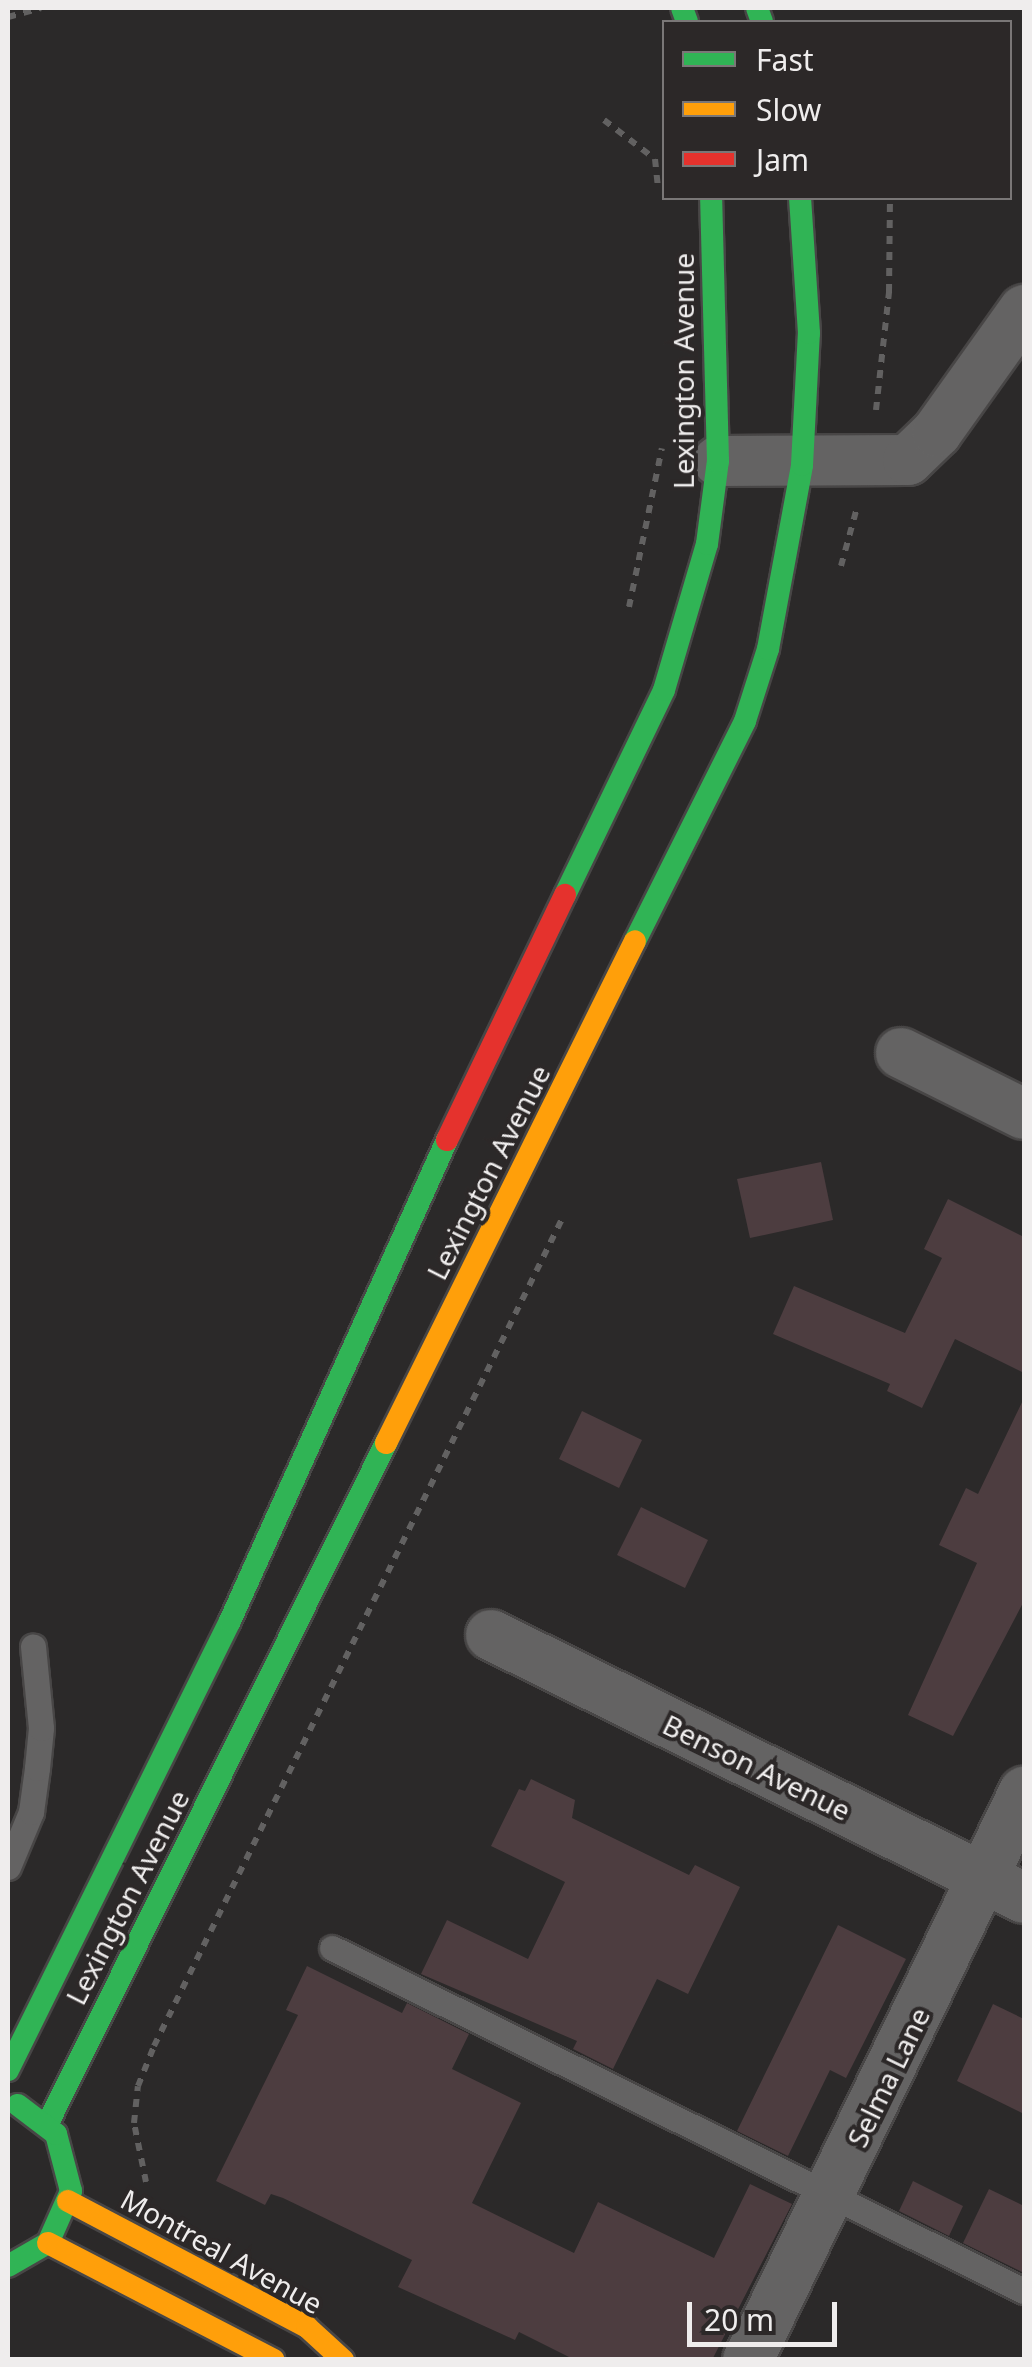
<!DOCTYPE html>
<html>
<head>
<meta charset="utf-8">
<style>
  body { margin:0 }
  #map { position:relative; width:1032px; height:2367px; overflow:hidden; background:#2b2929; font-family:"Noto Sans",sans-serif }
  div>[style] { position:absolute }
  .building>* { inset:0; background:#4d3d40 }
  .path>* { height:6px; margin-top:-3px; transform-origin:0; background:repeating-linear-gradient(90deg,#626161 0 8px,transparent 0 16px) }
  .roads { filter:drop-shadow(2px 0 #484646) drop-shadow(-2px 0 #484646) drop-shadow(0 2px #484646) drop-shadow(0 -2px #484646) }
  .lane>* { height:25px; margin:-12.5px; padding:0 12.5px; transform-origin:12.5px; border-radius:12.5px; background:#646363 }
  .street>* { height:50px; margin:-25px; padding:0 25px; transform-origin:25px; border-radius:25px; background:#646363 }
  .fast>* { height:22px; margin:-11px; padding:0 11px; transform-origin:11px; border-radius:11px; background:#30b455 }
  .slow>* { height:22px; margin:-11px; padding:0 11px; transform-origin:11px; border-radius:11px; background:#ff9f0a }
  .jam>* { height:22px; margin:-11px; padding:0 11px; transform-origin:11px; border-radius:11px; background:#e5322d }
  span { translate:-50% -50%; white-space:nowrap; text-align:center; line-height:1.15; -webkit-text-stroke:8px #2c2828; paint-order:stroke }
  .street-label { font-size:28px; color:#efeded }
  .frame { position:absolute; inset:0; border:10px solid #efeded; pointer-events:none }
  .legend { position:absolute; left:662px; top:20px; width:350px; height:180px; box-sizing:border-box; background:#2c2828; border:2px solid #7a7777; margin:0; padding:12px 18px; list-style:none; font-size:30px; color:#efeded }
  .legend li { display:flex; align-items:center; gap:20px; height:50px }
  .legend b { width:50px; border:2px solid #7a7777 }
  .scale { position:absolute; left:687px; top:2302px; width:150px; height:45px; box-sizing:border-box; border:5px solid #efeded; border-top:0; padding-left:12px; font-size:30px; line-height:35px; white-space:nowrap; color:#efeded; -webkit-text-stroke:8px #2c2828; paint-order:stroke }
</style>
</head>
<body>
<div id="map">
  <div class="building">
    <div style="clip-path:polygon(821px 1162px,833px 1220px,750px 1238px,737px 1179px)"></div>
    <div style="clip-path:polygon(948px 1199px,1024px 1237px,1024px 1373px,955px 1339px,922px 1408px,887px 1391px,890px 1384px,773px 1334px,794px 1286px,905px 1333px,942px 1258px,924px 1249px)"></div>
    <div style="clip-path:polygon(1024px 1398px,1024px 1601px,953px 1736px,908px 1715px,977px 1563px,939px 1545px,966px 1488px,978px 1494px)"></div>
    <div style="clip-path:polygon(582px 1411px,642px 1440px,619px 1488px,559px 1459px)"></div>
    <div style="clip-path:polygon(641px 1507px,708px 1540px,685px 1588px,617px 1555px)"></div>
    <div style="clip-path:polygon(531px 1779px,575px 1800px,572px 1818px,689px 1875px,695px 1865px,740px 1887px,688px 1994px,657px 1979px,613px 2069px,573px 2049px,577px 2041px,421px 1974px,447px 1920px,528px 1959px,565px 1882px,491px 1846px,519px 1789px,525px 1791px)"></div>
    <div style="clip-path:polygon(838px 1925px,906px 1959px,846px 2078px,830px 2070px,788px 2156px,737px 2131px)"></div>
    <div style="clip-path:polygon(307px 1966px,402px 2013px,407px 2003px,469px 2034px,452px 2069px,521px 2103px,472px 2203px,574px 2253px,598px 2202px,714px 2258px,750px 2184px,792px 2204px,712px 2360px,575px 2360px,519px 2332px,515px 2340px,398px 2287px,412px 2260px,283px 2198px,271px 2194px,265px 2205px,216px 2181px,298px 2015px,286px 2010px)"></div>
    <div style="clip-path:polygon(993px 2004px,1024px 2019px,1024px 2114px,957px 2081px)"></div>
    <div style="clip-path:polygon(913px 2181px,963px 2206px,949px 2236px,899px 2211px)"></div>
    <div style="clip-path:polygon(989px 2189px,1024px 2206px,1024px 2273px,963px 2243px)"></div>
  </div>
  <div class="path">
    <div style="left:8px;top:17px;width:34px;rotate:-15deg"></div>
    <div style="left:604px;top:120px;width:64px;rotate:37.4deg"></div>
    <div style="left:655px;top:159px;width:27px;rotate:84deg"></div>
    <div style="left:876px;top:410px;width:119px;rotate:-83.7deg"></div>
    <div style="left:889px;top:292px;width:94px;rotate:-89.4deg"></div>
    <div style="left:841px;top:566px;width:57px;rotate:-74.7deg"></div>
    <div style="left:629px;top:607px;width:162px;rotate:-78.3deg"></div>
    <div style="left:146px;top:2182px;width:60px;rotate:-101.5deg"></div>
    <div style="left:134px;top:2123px;width:37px;rotate:-84deg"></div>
    <div style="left:138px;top:2086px;width:43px;rotate:-68.2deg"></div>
    <div style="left:154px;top:2046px;width:927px;rotate:-63.74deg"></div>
  </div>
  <div class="roads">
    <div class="lane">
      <div style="left:8px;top:1867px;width:60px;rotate:-67.3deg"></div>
      <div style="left:31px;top:1812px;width:44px;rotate:-82.2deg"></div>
      <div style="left:37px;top:1768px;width:40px;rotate:-84.3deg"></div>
      <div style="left:41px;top:1728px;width:82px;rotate:-95.6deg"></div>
      <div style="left:332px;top:1948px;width:772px;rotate:26.37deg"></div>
    </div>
    <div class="street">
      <div style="left:718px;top:461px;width:190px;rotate:-0.3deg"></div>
      <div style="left:908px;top:460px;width:40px;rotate:-44deg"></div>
      <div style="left:937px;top:432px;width:150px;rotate:-54.5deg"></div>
      <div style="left:901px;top:1053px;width:137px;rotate:26.4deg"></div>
      <div style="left:491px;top:1635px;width:594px;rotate:26.26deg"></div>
      <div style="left:748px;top:2360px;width:632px;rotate:-64.08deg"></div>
    </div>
    <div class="fast">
      <div style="left:682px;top:8px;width:15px;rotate:70deg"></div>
      <div style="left:757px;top:8px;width:15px;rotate:70deg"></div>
      <div style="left:565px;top:895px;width:228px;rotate:-64.2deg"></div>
      <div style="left:664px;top:690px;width:152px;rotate:-73.6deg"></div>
      <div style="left:707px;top:544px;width:84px;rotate:-82.5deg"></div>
      <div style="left:718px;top:461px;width:263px;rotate:-91.5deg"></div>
      <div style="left:635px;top:941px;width:246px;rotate:-63.4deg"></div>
      <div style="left:745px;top:721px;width:76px;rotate:-72.3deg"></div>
      <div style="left:768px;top:649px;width:187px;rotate:-79.5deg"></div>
      <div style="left:802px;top:465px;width:132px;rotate:-87deg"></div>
      <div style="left:809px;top:333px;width:135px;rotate:-93.8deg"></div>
      <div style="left:8px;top:2070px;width:501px;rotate:-63.69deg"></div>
      <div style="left:230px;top:1621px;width:528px;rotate:-65.72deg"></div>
      <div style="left:47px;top:2125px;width:762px;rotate:-63.57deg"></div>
      <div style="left:8px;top:2266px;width:46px;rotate:-29.9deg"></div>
      <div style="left:48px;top:2243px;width:57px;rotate:-66.1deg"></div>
      <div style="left:71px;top:2191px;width:59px;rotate:-104.7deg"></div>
      <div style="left:56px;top:2134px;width:48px;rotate:-142.7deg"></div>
    </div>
    <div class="slow">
      <div style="left:386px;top:1443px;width:560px;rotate:-63.62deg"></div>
      <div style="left:68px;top:2201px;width:270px;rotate:27.8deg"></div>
      <div style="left:307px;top:2327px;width:49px;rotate:42.5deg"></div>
      <div style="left:48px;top:2243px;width:254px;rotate:27.4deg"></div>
    </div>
    <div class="jam">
      <div style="left:447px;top:1140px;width:272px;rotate:-64.3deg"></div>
    </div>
  </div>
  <div class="street-label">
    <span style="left:683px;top:371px;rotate:-90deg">Lexington Avenue</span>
    <span style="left:488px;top:1172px;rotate:-63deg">Lexington Avenue</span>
    <span style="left:757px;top:1767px;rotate:26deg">Benson Avenue</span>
    <span style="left:127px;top:1897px;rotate:-63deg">Lexington Avenue</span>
    <span style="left:888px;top:2077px;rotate:-64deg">Selma Lane</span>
    <span style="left:222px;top:2251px;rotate:29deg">Montreal Avenue</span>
  </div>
  <div class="frame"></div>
  <ul class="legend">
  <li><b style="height:12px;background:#30b455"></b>Fast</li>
  <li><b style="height:12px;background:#ff9f0a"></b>Slow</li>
  <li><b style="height:12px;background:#e5322d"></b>Jam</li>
  </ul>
  <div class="scale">20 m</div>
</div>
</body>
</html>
